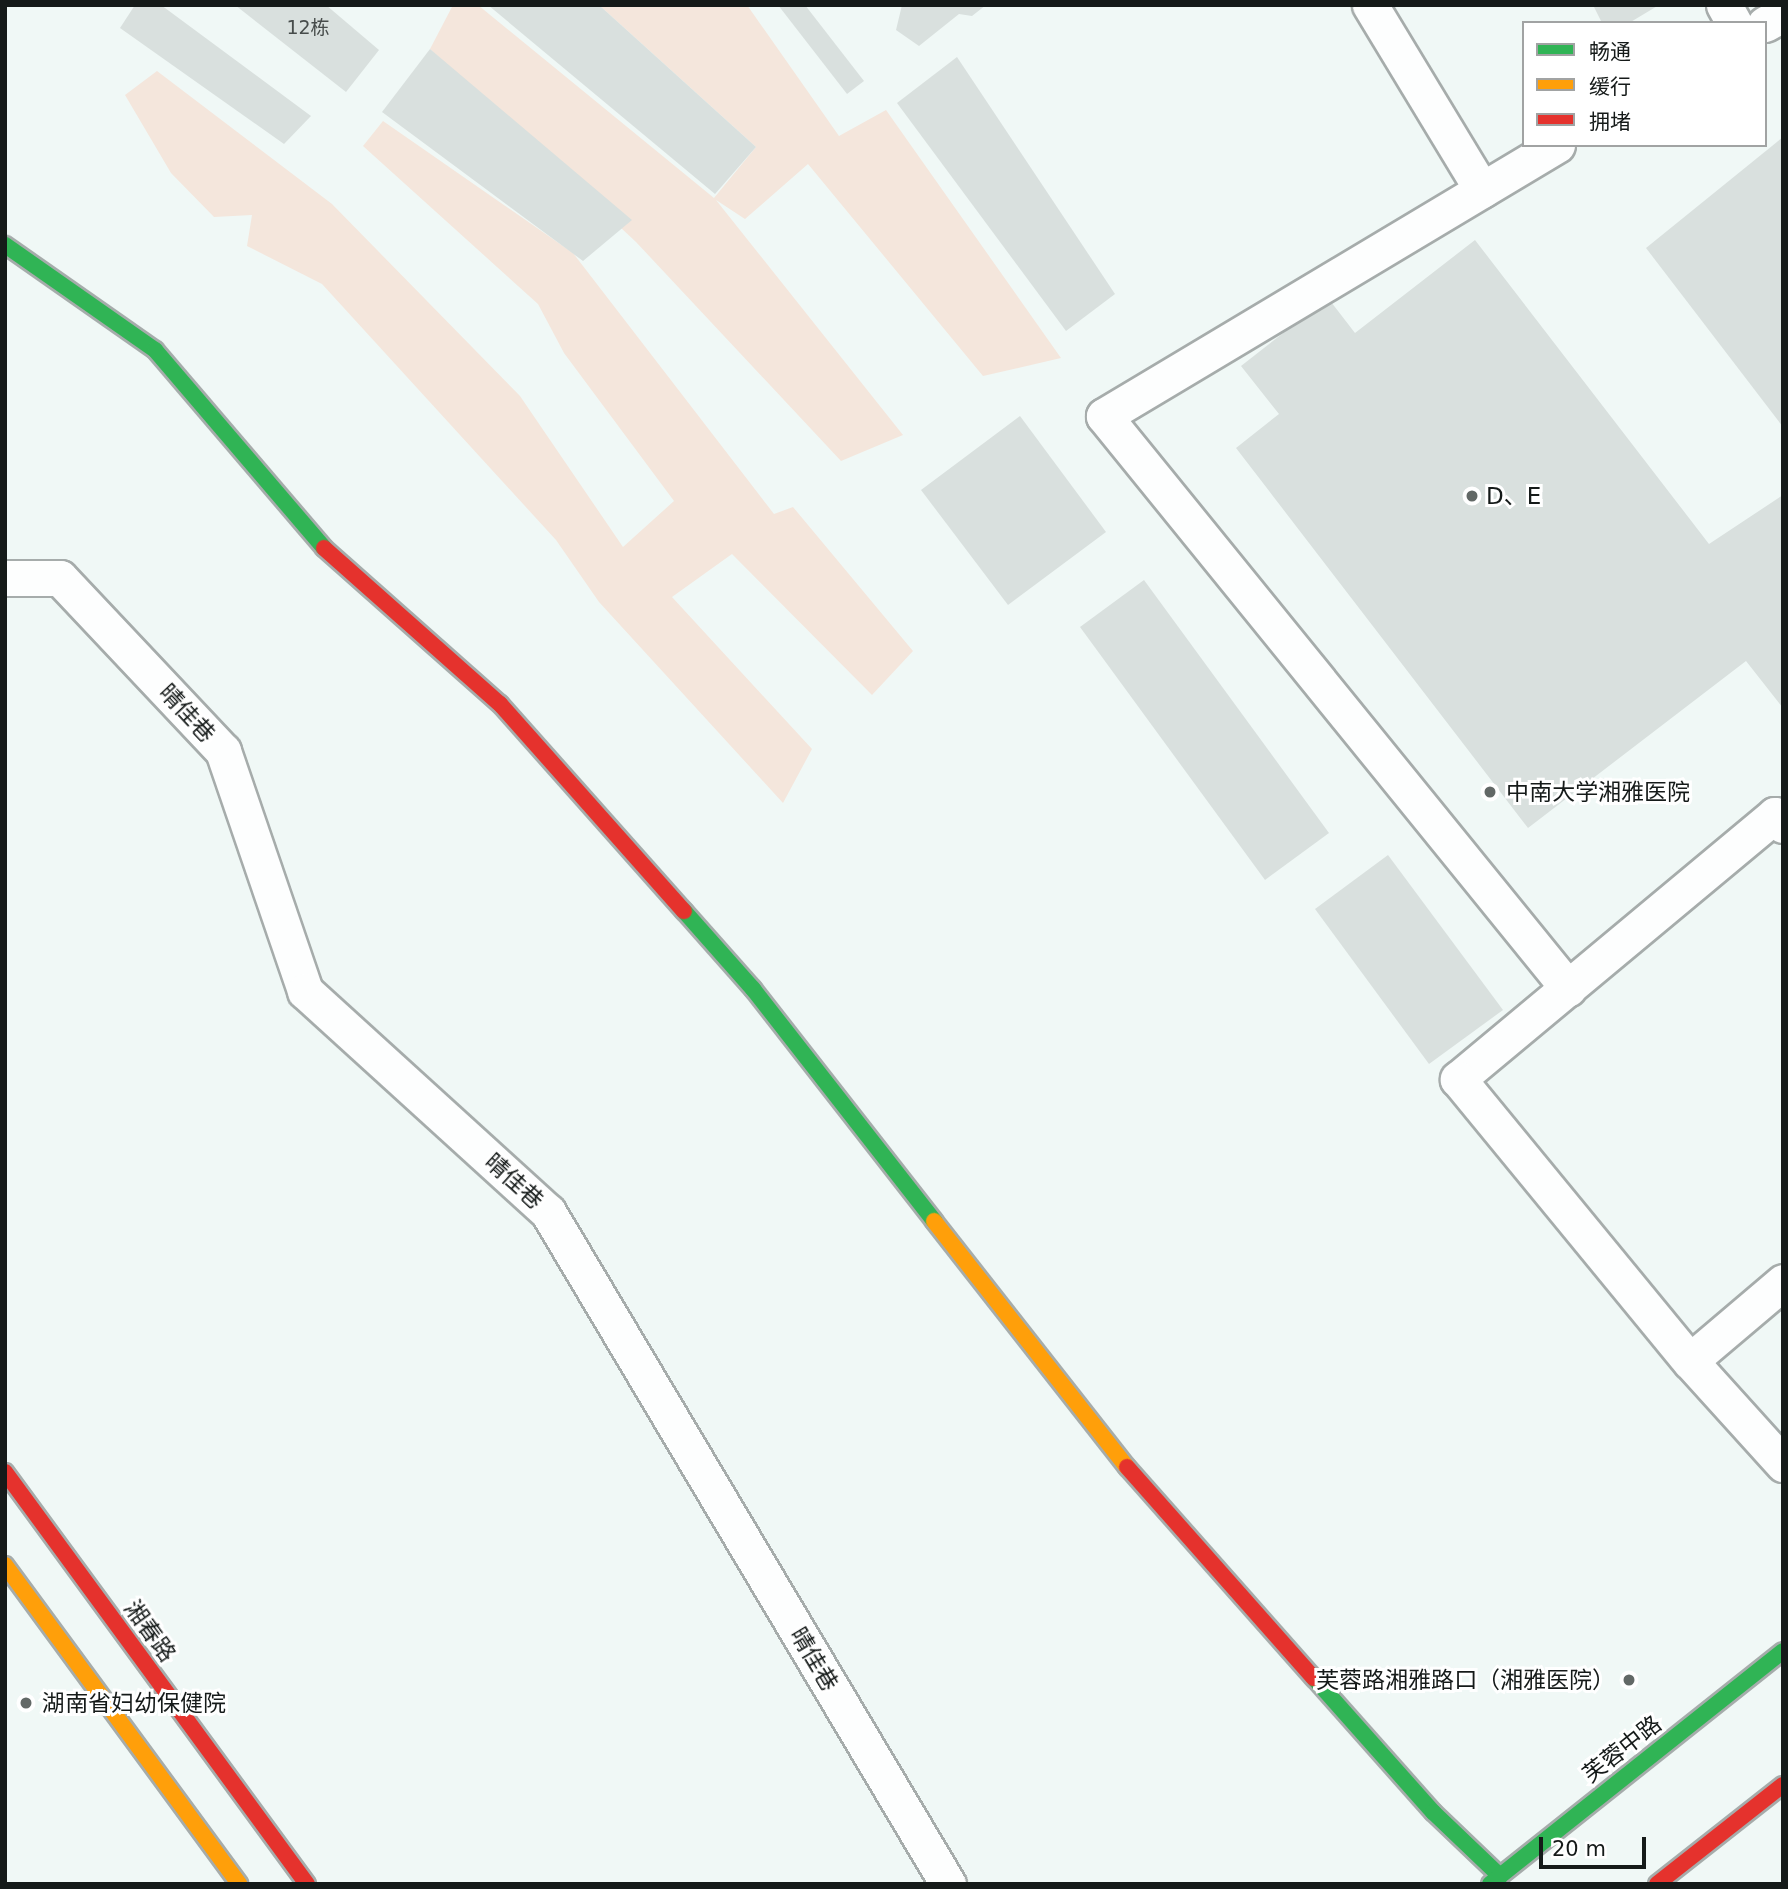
<!DOCTYPE html>
<html>
<head>
<meta charset="utf-8">
<style>
  body { margin:0 }
  #map { position:relative; width:1788px; height:1889px; overflow:hidden; background:#f0f8f6; font-family:"DejaVu Sans","Noto Sans SC",sans-serif }
  div>[style] { position:absolute }
  .green>* { inset:0; background:#f4e6dc }
  .building>* { inset:0; background:#d9e0de }
  .roads { filter:drop-shadow(2px 0 #a6acab) drop-shadow(-2px 0 #a6acab) drop-shadow(0 2px #a6acab) drop-shadow(0 -2px #a6acab) }
  .street>* { height:35px; margin:-17.5px; padding:0 17.5px; transform-origin:17.5px; border-radius:17.5px; background:#fdfefe }
  .fast>* { height:16px; margin:-8px; padding:0 8px; transform-origin:8px; border-radius:8px; background:#30b455 }
  .slow>* { height:16px; margin:-8px; padding:0 8px; transform-origin:8px; border-radius:8px; background:#ff9f0a }
  .jam>* { height:16px; margin:-8px; padding:0 8px; transform-origin:8px; border-radius:8px; background:#e5322d }
  .dots>* { width:19px; height:19px; translate:-50% -50%; box-sizing:border-box; border:4px solid #fff; border-radius:50% }
  span { translate:-50% -50%; white-space:nowrap; text-align:center; line-height:1.15; -webkit-text-stroke:6px #fff; paint-order:stroke }
  .number-label { font-size:19px; color:#474c4b }
  .number-label span { -webkit-text-stroke-width:0 }
  .poi-label { font-size:23px; color:#151a19 }
  .left { translate:0 -50%; text-align:left }
  .right { translate:-100% -50%; text-align:right }
  .street-label { font-size:23px; color:#151a19 }
  .frame { position:absolute; inset:0; border:7px solid #151a19; pointer-events:none }
  .legend { position:absolute; left:1522px; top:21px; width:245px; height:126px; box-sizing:border-box; background:#fff; border:2px solid #a1a3a3; margin:0; padding:9px 12px; list-style:none; font-size:21px; color:#151a19 }
  .legend li { display:flex; align-items:center; gap:14px; height:35px }
  .legend b { width:35px; border:2px solid #a1a3a3 }
  .scale { position:absolute; left:1539px; top:1837px; width:107px; height:32px; box-sizing:border-box; border:4px solid #151a19; border-top:0; padding-left:9px; font-size:21px; line-height:24px; white-space:nowrap; color:#151a19; -webkit-text-stroke:5px #fff; paint-order:stroke }
</style>
</head>
<body>
<div id="map">
  <div class="green">
    <div style="clip-path:polygon(453px 5px,478px 5px,714px 198px,756px 147px,599px 5px,747px 5px,839px 136px,886px 110px,1061px 358px,983px 376px,808px 164px,745px 219px,716px 200px,903px 435px,841px 461px,636px 242px,430px 49px)"></div>
    <div style="clip-path:polygon(157px 71px,332px 204px,520px 396px,623px 547px,674px 501px,564px 353px,538px 304px,363px 146px,383px 121px,573px 253px,774px 514px,793px 507px,913px 651px,872px 695px,732px 554px,672px 597px,812px 749px,783px 803px,599px 602px,556px 540px,322px 284px,247px 246px,252px 215px,214px 217px,171px 173px,125px 95px)"></div>
  </div>
  <div class="building">
    <div style="clip-path:polygon(135px 5px,161px 5px,311px 116px,284px 144px,120px 28px)"></div>
    <div style="clip-path:polygon(235px 5px,326px 5px,379px 50px,346px 92px)"></div>
    <div style="clip-path:polygon(488px 5px,599px 5px,756px 147px,715px 194px)"></div>
    <div style="clip-path:polygon(778px 5px,805px 5px,864px 81px,847px 94px)"></div>
    <div style="clip-path:polygon(986px 5px,972px 16px,959px 14px,919px 46px,896px 30px,902px 5px)"></div>
    <div style="clip-path:polygon(1593px 5px,1659px 5px,1629px 23px,1602px 23px)"></div>
    <div style="clip-path:polygon(430px 49px,632px 220px,583px 261px,382px 112px)"></div>
    <div style="clip-path:polygon(957px 57px,1115px 294px,1066px 331px,897px 103px)"></div>
    <div style="clip-path:polygon(1783px 137px,1783px 427px,1646px 248px)"></div>
    <div style="clip-path:polygon(1475px 240px,1709px 544px,1783px 495px,1783px 708px,1746px 661px,1528px 828px,1236px 448px,1279px 414px,1241px 366px,1328px 298px,1355px 333px)"></div>
    <div style="clip-path:polygon(1020px 416px,1106px 532px,1008px 605px,921px 490px)"></div>
    <div style="clip-path:polygon(1144px 580px,1329px 833px,1265px 880px,1080px 627px)"></div>
    <div style="clip-path:polygon(1388px 855px,1503px 1010px,1429px 1064px,1315px 909px)"></div>
  </div>
  <div class="roads">
    <div class="street">
      <div style="left:1370px;top:5px;width:216px;rotate:58.8deg"></div>
      <div style="left:1724px;top:5px;width:21px;rotate:61deg"></div>
      <div style="left:1765px;top:24px;width:21px;rotate:-29deg"></div>
      <div style="left:1557px;top:145px;width:528px;rotate:149.11deg"></div>
      <div style="left:1104px;top:416px;width:737px;rotate:50.95deg"></div>
      <div style="left:5px;top:578px;width:55px"></div>
      <div style="left:60px;top:578px;width:238px;rotate:46.7deg"></div>
      <div style="left:223px;top:751px;width:254px;rotate:71.1deg"></div>
      <div style="left:305px;top:991px;width:328px;rotate:42.3deg"></div>
      <div style="left:548px;top:1212px;width:782px;rotate:59.24deg"></div>
      <div style="left:1783px;top:825px;width:13px;rotate:-129deg"></div>
      <div style="left:1775px;top:815px;width:413px;rotate:140.2deg"></div>
      <div style="left:1458px;top:1079px;width:365px;rotate:50.6deg"></div>
      <div style="left:1690px;top:1361px;width:139px;rotate:47.9deg"></div>
      <div style="left:1690px;top:1361px;width:122px;rotate:-40.3deg"></div>
    </div>
    <div class="fast">
      <div style="left:5px;top:245px;width:183px;rotate:35deg"></div>
      <div style="left:155px;top:350px;width:260px;rotate:49.5deg"></div>
      <div style="left:684px;top:911px;width:104px;rotate:48.5deg"></div>
      <div style="left:753px;top:989px;width:294px;rotate:52deg"></div>
      <div style="left:1314px;top:1678px;width:179px;rotate:48.4deg"></div>
      <div style="left:1433px;top:1812px;width:93px;rotate:43.7deg"></div>
      <div style="left:1490px;top:1884px;width:374px;rotate:-38.5deg"></div>
    </div>
    <div class="slow">
      <div style="left:934px;top:1221px;width:313px;rotate:51.9deg"></div>
      <div style="left:5px;top:1565px;width:396px;rotate:53.7deg"></div>
    </div>
    <div class="jam">
      <div style="left:324px;top:548px;width:235px;rotate:41.6deg"></div>
      <div style="left:500px;top:704px;width:277px;rotate:48.4deg"></div>
      <div style="left:1127px;top:1467px;width:282px;rotate:48.5deg"></div>
      <div style="left:5px;top:1472px;width:511px;rotate:53.76deg"></div>
      <div style="left:1657px;top:1884px;width:160px;rotate:-38.2deg"></div>
    </div>
  </div>
  <div class="dots">
    <div style="left:1472px;top:496px;background:#626866"></div>
    <div style="left:1490px;top:792px;background:#626866"></div>
    <div style="left:1629px;top:1680px;background:#626866"></div>
    <div style="left:26px;top:1703px;background:#626866"></div>
  </div>
  <div class="number-label">
    <span style="left:308px;top:28px">12栋</span>
  </div>
  <div class="poi-label">
    <span class="left" style="left:1486px;top:496px">D、E</span>
    <span class="left" style="left:1506px;top:792px">中南大学湘雅医院</span>
    <span class="right" style="left:1615px;top:1680px">芙蓉路湘雅路口（湘雅医院）</span>
    <span class="left" style="left:42px;top:1703px">湖南省妇幼保健院</span>
  </div>
  <div class="street-label">
    <span style="left:187px;top:713px;rotate:47deg">晴佳巷</span>
    <span style="left:514px;top:1181px;rotate:42deg">晴佳巷</span>
    <span style="left:150px;top:1631px;rotate:54deg">湘春路</span>
    <span style="left:814px;top:1659px;rotate:59deg">晴佳巷</span>
    <span style="left:1622px;top:1749px;rotate:-38deg">芙蓉中路</span>
  </div>
  <div class="frame"></div>
  <ul class="legend">
  <li><b style="height:9px;background:#30b455"></b>畅通</li>
  <li><b style="height:9px;background:#ff9f0a"></b>缓行</li>
  <li><b style="height:9px;background:#e5322d"></b>拥堵</li>
  </ul>
  <div class="scale">20 m</div>
</div>
</body>
</html>
